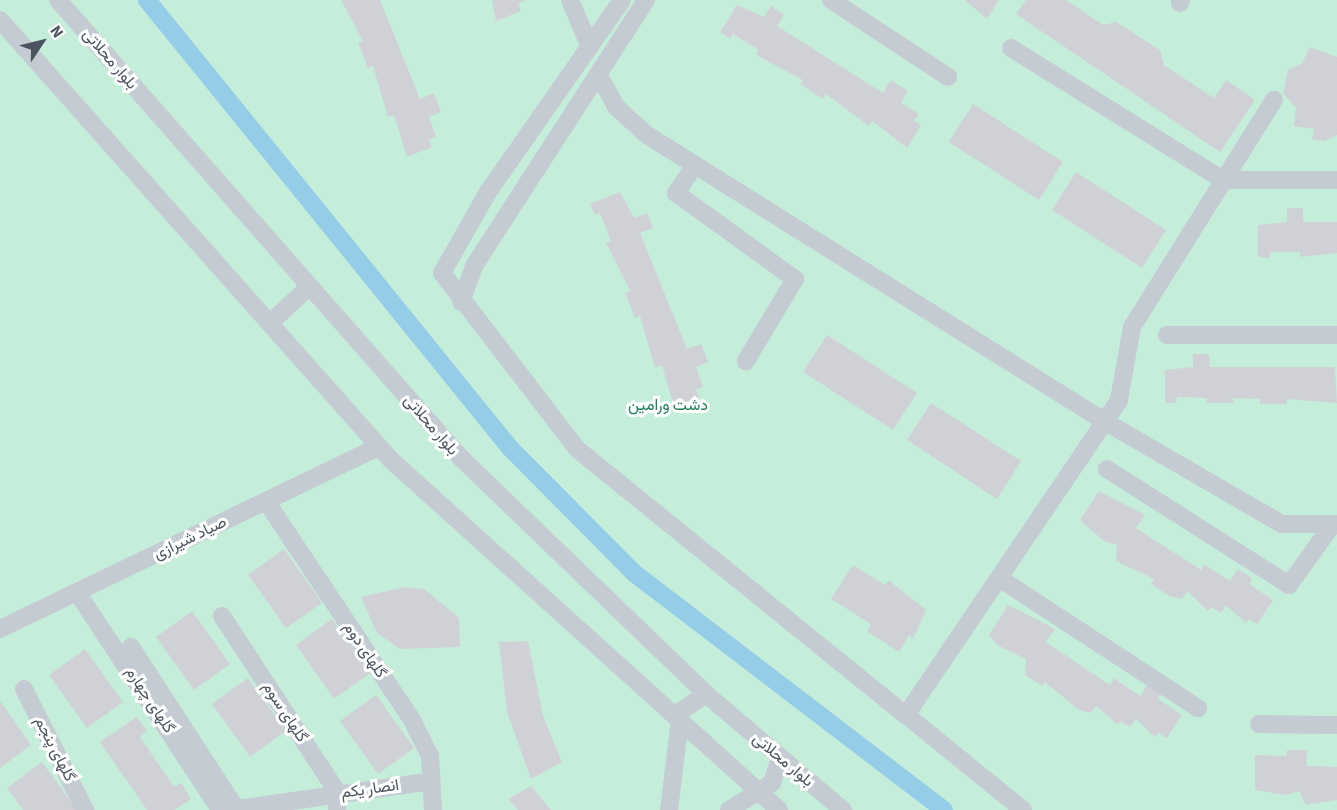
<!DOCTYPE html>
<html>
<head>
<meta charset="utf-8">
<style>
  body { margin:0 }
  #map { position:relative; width:1337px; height:810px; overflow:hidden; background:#f5f3f3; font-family:"Source Sans 3",Vazirmatn,sans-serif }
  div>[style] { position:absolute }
  .green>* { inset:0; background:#c5eeda }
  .canal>* { height:18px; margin:-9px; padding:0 9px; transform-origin:9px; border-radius:9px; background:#95cde8 }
  .building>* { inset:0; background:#d0d1d6 }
  .minor>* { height:18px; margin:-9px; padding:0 9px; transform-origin:9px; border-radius:9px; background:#c4cbd3 }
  span { translate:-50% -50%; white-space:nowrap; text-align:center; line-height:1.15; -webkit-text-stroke:6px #fff; paint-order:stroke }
  .street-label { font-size:16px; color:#4b535f }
  .park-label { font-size:16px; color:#1e7f5a }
  .north { position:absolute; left:12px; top:12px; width:60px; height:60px; -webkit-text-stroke:4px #fff; paint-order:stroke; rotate:55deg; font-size:16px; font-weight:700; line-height:24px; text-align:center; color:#4b535f }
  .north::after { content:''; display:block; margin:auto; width:21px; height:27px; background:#4b535f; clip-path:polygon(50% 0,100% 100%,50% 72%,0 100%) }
</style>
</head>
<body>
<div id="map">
  <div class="green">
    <div style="clip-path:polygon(0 0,1337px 0,1337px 810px,0 810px)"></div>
  </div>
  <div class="canal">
    <div style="left:147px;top:0;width:577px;rotate:50.98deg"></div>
    <div style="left:510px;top:448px;width:176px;rotate:45.2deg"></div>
    <div style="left:634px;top:573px;width:390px;rotate:37.4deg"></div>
  </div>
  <div class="building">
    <div style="clip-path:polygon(341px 0,380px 0,420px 99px,434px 93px,441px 112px,429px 117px,436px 137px,429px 140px,432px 147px,407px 157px,394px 115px,388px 117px,373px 66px,368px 68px,358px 43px,363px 41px)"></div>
    <div style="clip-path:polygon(492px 0,526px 0,518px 4px,521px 11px,496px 21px)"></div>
    <div style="clip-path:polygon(965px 0,999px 0,987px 19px)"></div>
    <div style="clip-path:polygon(1026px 0,1066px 0,1103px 25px,1116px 22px,1160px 50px,1164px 65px,1214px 98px,1226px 80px,1255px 100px,1220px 152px,1016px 14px)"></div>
    <div style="clip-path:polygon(737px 5px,764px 17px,771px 6px,784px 15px,777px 26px,883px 93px,891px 80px,908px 91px,901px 103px,919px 114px,914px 121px,921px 125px,907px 148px,872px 121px,869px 126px,826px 94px,823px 99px,800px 84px,803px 80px,756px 55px,759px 50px,733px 34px,730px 39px,720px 32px)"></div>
    <div style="clip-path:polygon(1310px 47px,1337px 57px,1337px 135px,1325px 141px,1312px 139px,1314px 129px,1294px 126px,1296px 108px,1283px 93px,1288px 70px,1302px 63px)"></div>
    <div style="clip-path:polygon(973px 104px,1063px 162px,1039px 200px,949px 142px)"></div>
    <div style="clip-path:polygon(1076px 172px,1166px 230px,1142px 268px,1052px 210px)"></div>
    <div style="clip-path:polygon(620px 192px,634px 218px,647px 213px,653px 228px,640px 233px,687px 349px,701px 344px,708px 362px,696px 367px,703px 387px,696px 390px,699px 397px,674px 407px,662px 365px,655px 368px,640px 316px,635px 318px,625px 293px,630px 291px,606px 243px,611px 241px,600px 213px,595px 215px,590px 204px)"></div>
    <div style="clip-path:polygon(1287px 208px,1303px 208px,1303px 222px,1337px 222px,1337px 253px,1300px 257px,1300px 252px,1270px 252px,1270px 258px,1258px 257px,1258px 225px,1287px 222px)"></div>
    <div style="clip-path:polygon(827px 335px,917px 393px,893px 430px,803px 372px)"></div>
    <div style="clip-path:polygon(1334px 352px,1337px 403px,1287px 399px,1287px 404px,1260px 404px,1260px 399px,1233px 398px,1233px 403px,1207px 403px,1207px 398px,1177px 397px,1176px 403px,1165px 403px,1165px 370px,1193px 367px,1193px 354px,1209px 354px,1210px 367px,1335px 367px)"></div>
    <div style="clip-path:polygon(931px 403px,1021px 461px,997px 499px,907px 440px)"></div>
    <div style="clip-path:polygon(1099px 491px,1145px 515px,1136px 528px,1201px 570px,1204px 564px,1230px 581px,1238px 569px,1252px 578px,1249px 584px,1273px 600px,1257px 624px,1249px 619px,1246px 623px,1226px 605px,1221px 613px,1211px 607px,1208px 611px,1187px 591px,1182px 599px,1169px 596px,1151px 584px,1154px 579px,1116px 561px,1117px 545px,1104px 541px,1080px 520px)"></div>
    <div style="clip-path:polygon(284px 549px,322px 603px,286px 628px,248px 575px)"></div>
    <div style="clip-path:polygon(853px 565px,885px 585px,888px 580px,926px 610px,913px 639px,909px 635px,899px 652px,867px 631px,871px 624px,831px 599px)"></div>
    <div style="clip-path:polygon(405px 587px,424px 589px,459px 618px,460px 647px,400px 649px,377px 633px,361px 597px)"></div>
    <div style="clip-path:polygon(1008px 605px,1055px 629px,1046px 642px,1110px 685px,1114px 678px,1140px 696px,1148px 683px,1162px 693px,1158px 699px,1182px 715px,1167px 738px,1158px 733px,1155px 737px,1136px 719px,1130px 727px,1120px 721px,1118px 725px,1096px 706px,1091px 713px,1079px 710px,1045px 682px,1042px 686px,1025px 675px,1026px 659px,997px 645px,989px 635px)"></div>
    <div style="clip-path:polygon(192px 611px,230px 664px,194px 690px,156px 637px)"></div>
    <div style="clip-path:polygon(332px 619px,370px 673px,334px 699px,296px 645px)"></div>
    <div style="clip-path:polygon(528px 641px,543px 716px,562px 762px,531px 779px,507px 712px,499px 642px)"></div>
    <div style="clip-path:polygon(85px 649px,123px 702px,87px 728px,49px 675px)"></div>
    <div style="clip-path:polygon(248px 678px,286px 731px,250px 757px,212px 704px)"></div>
    <div style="clip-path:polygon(376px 695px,414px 748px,378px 774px,340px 721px)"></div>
    <div style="clip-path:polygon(0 701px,31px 745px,0 768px)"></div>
    <div style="clip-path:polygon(137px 717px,147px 731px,140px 737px,174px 787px,181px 783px,191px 799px,175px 810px,147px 810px,100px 742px)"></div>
    <div style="clip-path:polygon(1287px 750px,1307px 750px,1306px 766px,1337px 767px,1337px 800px,1306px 805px,1299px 791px,1286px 795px,1255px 790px,1255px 755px,1287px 756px)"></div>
    <div style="clip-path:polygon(42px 762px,77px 810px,23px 810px,7px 788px)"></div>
    <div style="clip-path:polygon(531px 786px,551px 810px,518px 810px,508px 799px)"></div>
  </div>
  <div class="minor">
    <div style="left:58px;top:0;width:610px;rotate:48.66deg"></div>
    <div style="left:461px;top:458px;width:340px;rotate:43.9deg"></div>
    <div style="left:706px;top:694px;width:180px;rotate:40.3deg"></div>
    <div style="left:570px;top:0;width:51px;rotate:66.9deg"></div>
    <div style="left:622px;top:0;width:234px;rotate:124.9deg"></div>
    <div style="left:488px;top:192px;width:93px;rotate:119.6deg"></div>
    <div style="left:442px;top:273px;width:222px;rotate:52.5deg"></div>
    <div style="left:577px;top:449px;width:423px;rotate:39deg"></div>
    <div style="left:831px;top:0;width:140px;rotate:33.3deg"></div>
    <div style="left:1180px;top:3px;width:3px;rotate:-72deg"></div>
    <div style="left:0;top:20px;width:587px;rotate:48.38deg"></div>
    <div style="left:390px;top:459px;width:524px;rotate:42.06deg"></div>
    <div style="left:1011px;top:48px;width:250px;rotate:31.9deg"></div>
    <div style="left:1223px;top:180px;width:114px"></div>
    <div style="left:598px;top:74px;width:38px;rotate:61deg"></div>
    <div style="left:616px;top:107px;width:42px;rotate:42.1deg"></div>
    <div style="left:647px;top:135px;width:539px;rotate:32.04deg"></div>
    <div style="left:1104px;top:421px;width:206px;rotate:30.1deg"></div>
    <div style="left:1282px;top:524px;width:55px"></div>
    <div style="left:695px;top:165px;width:34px;rotate:124deg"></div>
    <div style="left:676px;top:193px;width:147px;rotate:35.9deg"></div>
    <div style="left:795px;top:279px;width:96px;rotate:120.9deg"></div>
    <div style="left:461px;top:302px;width:38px;rotate:-70deg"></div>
    <div style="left:474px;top:266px;width:317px;rotate:-57.1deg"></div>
    <div style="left:270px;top:323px;width:54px;rotate:-42.8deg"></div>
    <div style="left:1167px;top:335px;width:170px"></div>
    <div style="left:1107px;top:469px;width:216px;rotate:32.5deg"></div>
    <div style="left:1289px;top:585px;width:75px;rotate:-54.2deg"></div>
    <div style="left:266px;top:501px;width:263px;rotate:56.3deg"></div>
    <div style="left:412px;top:720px;width:40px;rotate:63.4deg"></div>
    <div style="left:430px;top:756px;width:54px;rotate:86.8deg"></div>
    <div style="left:999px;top:578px;width:238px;rotate:33.2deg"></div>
    <div style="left:77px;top:592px;width:261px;rotate:56.7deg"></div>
    <div style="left:222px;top:616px;width:212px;rotate:56.8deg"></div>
    <div style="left:338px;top:793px;width:17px;rotate:93deg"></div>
    <div style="left:0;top:629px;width:420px;rotate:-25.7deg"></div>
    <div style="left:131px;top:647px;width:194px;rotate:57deg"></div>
    <div style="left:24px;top:689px;width:136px;rotate:63.2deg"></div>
    <div style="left:1259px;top:724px;width:78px;rotate:0.7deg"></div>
    <div style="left:237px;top:809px;width:196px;rotate:-8.2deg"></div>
    <div style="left:669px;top:810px;width:100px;rotate:-83.1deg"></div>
    <div style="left:681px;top:711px;width:30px;rotate:-34deg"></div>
    <div style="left:729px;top:810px;width:51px;rotate:-32.1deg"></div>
    <div style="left:772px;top:783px;width:26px;rotate:-72deg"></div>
    <div style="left:1023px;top:810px;width:151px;rotate:-140.9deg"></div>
    <div style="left:906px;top:715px;width:380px;rotate:-55.9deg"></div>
    <div style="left:1119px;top:400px;width:74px;rotate:-79.9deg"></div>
    <div style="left:1132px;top:327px;width:268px;rotate:-58deg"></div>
  </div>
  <div class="street-label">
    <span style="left:110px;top:59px;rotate:49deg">بلوار محلاتی</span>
    <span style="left:431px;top:425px;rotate:49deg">بلوار محلاتی</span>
    <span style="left:190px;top:538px;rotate:-26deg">صیاد شیرازی</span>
    <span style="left:365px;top:650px;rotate:56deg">گلهای دوم</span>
    <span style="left:150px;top:700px;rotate:57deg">گلهای چهارم</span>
    <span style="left:285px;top:712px;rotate:57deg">گلهای سوم</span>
    <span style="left:55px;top:749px;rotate:63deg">گلهای پنجم</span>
    <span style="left:783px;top:760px;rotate:40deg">بلوار محلاتی</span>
    <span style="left:370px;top:789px;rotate:-8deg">انصار یکم</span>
  </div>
  <div class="park-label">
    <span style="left:668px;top:405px">دشت ورامین</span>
  </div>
  <div class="north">N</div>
</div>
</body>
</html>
